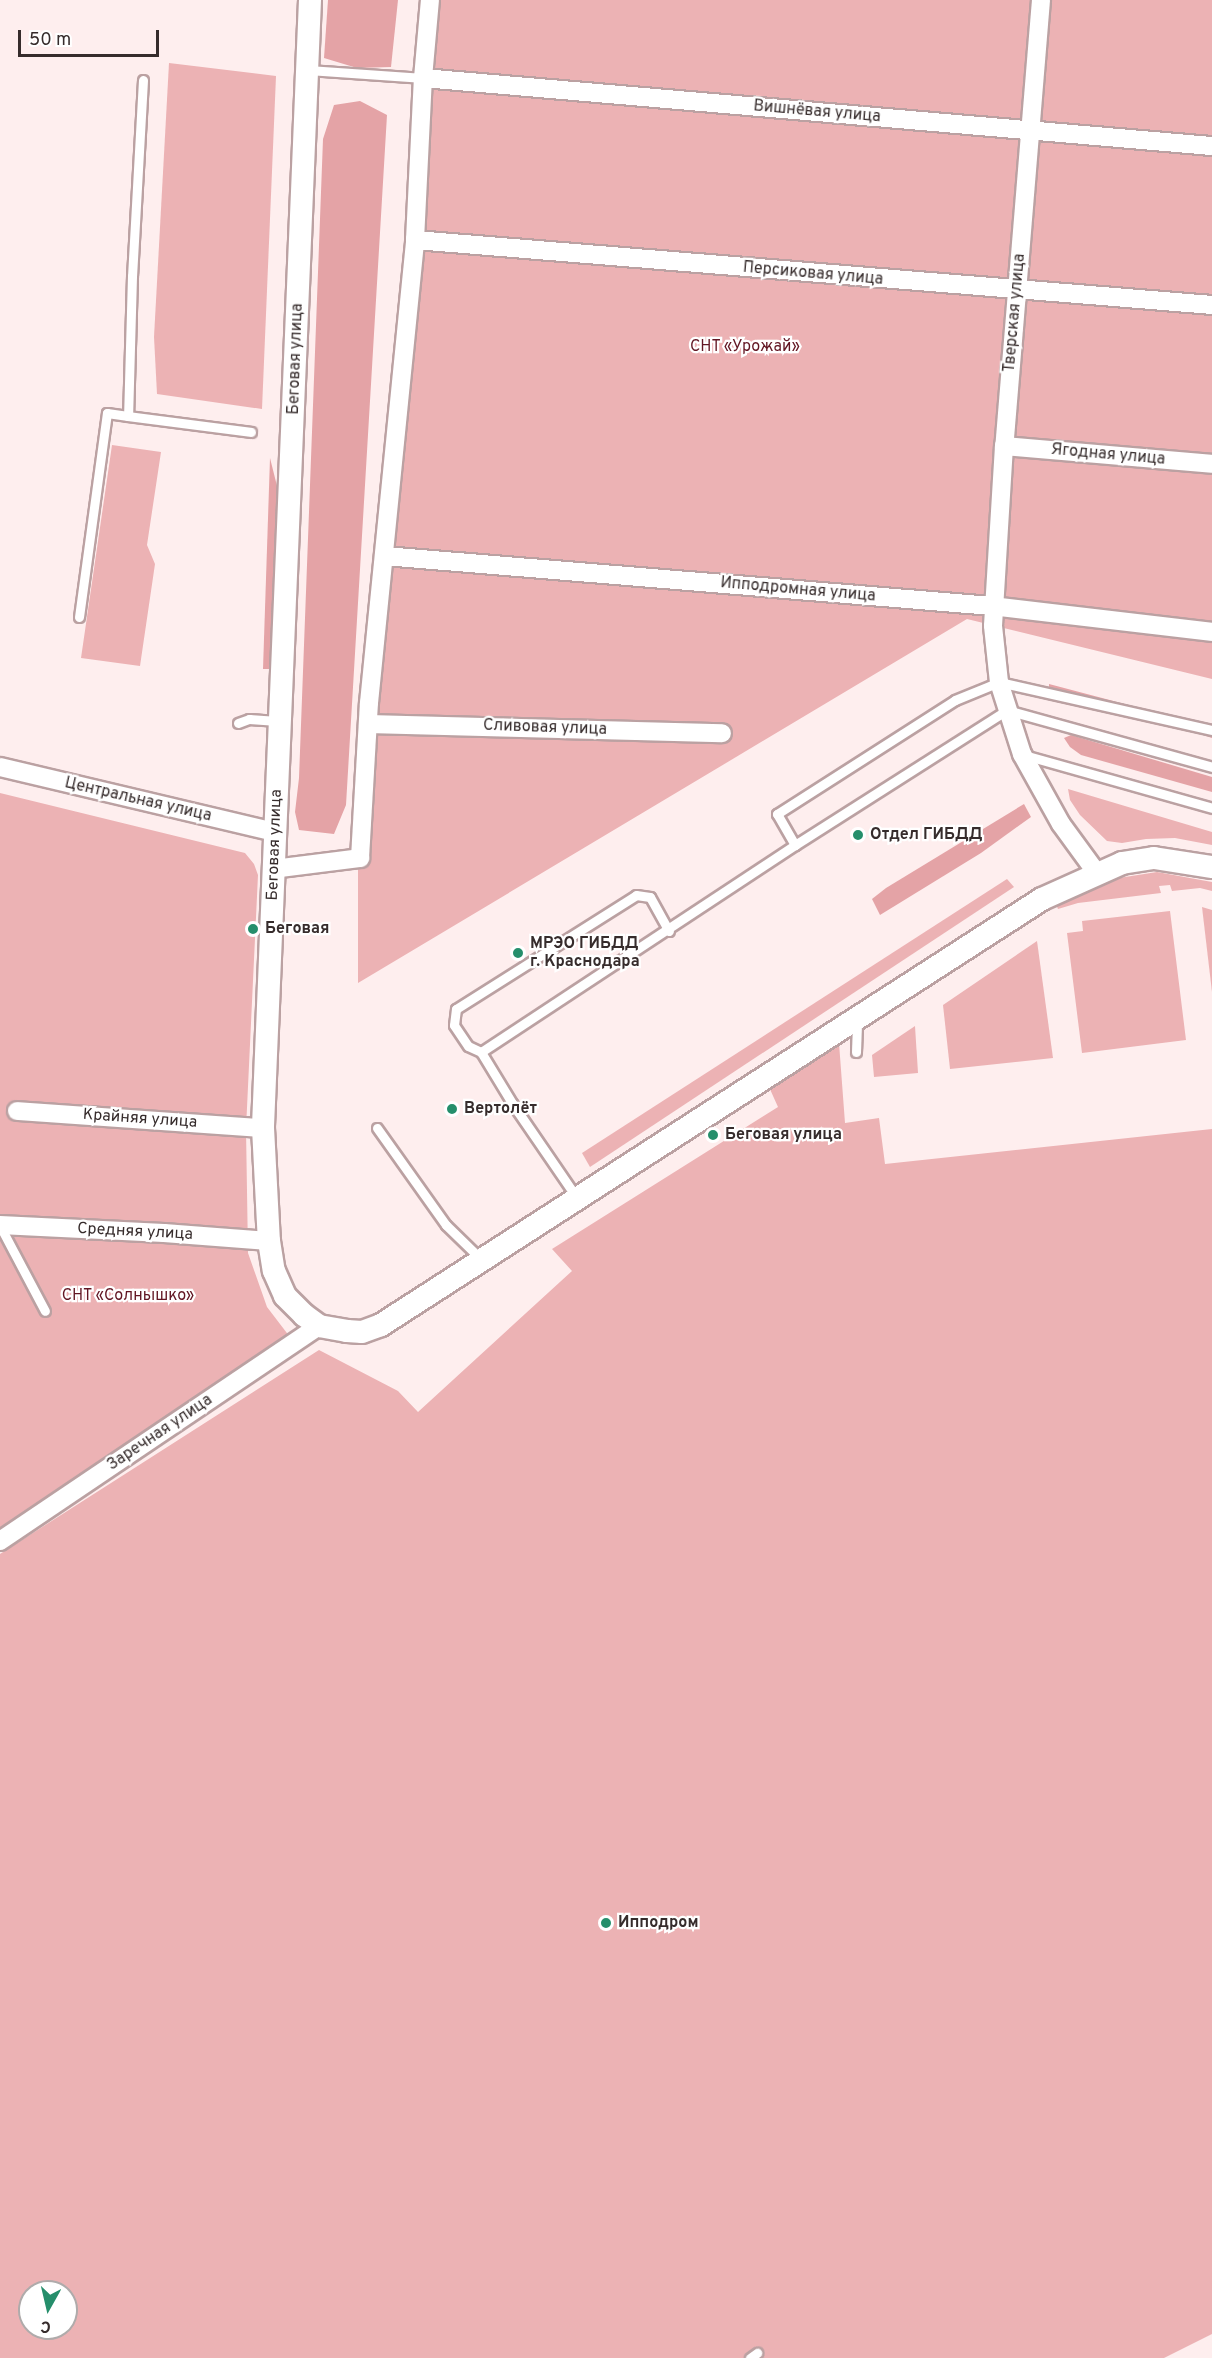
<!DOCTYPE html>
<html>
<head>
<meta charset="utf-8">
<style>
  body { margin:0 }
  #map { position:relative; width:1212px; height:2358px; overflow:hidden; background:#feeeee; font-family:Overpass,sans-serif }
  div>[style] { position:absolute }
  .green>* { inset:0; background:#ecb2b4 }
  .forest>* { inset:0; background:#e4a3a6 }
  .roads { filter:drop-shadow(2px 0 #bba1a2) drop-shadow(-2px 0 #bba1a2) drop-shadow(0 2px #bba1a2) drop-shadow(0 -2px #bba1a2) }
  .service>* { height:9px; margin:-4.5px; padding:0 4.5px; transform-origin:4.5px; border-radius:4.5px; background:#fff }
  .minor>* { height:18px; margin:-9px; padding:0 9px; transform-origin:9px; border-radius:9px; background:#fff }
  .tertiary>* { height:22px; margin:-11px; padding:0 11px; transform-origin:11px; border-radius:11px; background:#fff }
  .dots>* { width:16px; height:16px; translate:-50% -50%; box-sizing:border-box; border:3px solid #fff; border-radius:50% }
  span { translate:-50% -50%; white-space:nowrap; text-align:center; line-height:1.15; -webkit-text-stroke:4.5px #fff; paint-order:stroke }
  .street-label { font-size:16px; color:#362c2c }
  .park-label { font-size:16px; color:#621623 }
  .poi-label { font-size:16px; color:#362c2c; font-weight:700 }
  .left { translate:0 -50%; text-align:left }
  .north { position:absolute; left:18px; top:2280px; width:60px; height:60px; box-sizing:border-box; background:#fff; border:2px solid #afabab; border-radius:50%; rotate:188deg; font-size:16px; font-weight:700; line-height:24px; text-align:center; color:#362c2c }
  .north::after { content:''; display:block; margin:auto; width:21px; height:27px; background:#258e6b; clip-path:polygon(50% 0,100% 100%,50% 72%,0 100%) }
  .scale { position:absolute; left:18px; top:30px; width:141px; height:27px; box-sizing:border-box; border:3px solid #362c2c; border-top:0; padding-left:8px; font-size:18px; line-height:21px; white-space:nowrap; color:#362c2c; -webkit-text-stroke:4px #fff; paint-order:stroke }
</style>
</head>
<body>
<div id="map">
  <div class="green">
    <div style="clip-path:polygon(425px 0,1212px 0,1212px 679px,967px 619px,358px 983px,358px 859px)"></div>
    <div style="clip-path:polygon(169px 63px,276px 76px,262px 409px,157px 394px,154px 337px)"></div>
    <div style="clip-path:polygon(112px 445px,161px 452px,147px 545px,155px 564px,140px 666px,81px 658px)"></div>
    <div style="clip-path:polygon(1068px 789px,1212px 832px,1212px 845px,1175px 838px,1146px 839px,1122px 843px,1107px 841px,1080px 815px,1070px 800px)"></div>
    <div style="clip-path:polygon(0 793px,245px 853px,254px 864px,258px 875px,246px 1129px,248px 1253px,267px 1307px,293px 1341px,0 1536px)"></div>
    <div style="clip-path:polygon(1157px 872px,1212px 882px,1212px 891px,1200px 888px,1172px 891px,1170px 885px,1159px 886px,1161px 893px,1078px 903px,1058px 909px,1055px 902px,1106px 880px)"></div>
    <div style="clip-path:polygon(1007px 879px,1014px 887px,590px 1167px,582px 1153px)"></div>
    <div style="clip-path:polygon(1202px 907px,1212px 910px,1212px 992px)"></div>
    <div style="clip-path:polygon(1170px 911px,1186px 1040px,1082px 1053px,1067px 933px,1083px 931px,1082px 921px)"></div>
    <div style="clip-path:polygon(1037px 941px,1053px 1058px,950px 1069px,943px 1005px)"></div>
    <div style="clip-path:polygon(915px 1026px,918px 1073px,874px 1077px,872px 1055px)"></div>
    <div style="clip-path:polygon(evenodd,839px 1043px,845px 1123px,879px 1118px,885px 1164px,1212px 1129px,1212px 2334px,1164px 2358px,0 2358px,0 1554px,319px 1350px,398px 1391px,418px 1412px,572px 1271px,552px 1249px,778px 1107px,769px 1087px,839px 1043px,30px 2292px,66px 2292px,66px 2328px,30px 2328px,30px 2292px)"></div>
  </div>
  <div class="forest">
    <div style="clip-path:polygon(328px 0,398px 0,391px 67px,357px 68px,324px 58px)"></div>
    <div style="clip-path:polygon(360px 101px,387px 115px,346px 805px,334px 834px,299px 830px,295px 812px,299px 778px,323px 139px,334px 105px)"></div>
    <div style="clip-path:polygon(270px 458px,280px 498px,275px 669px,263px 669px)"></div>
    <div style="clip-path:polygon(1049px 684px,1212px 727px,1212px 738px,1154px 719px,1049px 694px)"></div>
    <div style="clip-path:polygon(1071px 735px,1212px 777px,1212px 792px,1081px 755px,1070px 747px,1064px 738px)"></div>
    <div style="clip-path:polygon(1024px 804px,1031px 817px,981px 853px,880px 915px,872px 899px,886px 888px)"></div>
  </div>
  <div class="roads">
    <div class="service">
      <div style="left:309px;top:70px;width:114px;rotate:4deg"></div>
      <div style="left:143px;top:80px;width:196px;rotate:93.2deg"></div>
      <div style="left:132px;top:276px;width:140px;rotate:91.6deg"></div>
      <div style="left:128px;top:416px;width:124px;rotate:7.4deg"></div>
      <div style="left:79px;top:617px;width:206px;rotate:-82.2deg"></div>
      <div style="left:107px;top:413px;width:21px;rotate:8deg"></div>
      <div style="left:238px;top:723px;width:12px;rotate:-20deg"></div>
      <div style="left:249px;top:719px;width:32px;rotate:4deg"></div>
      <div style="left:1024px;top:755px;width:195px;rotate:15.7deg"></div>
      <div style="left:795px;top:845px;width:36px;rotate:-120deg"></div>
      <div style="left:777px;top:814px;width:211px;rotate:-32.6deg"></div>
      <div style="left:955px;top:700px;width:48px;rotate:-22.2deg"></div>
      <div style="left:999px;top:682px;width:218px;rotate:12.7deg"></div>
      <div style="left:481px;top:1052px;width:14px;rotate:-155deg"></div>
      <div style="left:468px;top:1046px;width:25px;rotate:-124deg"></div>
      <div style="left:454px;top:1025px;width:16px;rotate:-83deg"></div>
      <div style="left:456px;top:1009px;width:213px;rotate:-32.3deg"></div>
      <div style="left:636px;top:895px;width:14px;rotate:8deg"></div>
      <div style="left:650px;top:897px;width:39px;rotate:61deg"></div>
      <div style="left:856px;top:1052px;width:30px;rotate:-88deg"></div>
      <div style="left:377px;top:1128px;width:119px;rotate:54.6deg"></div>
      <div style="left:446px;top:1225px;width:50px;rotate:44.2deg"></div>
      <div style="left:577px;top:1198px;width:115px;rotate:-124.4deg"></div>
      <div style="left:512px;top:1103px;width:60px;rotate:-121.3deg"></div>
      <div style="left:481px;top:1052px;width:376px;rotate:-33.4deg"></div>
      <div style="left:795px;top:845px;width:251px;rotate:-32.5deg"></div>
      <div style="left:1007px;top:710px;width:213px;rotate:15.5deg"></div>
      <div style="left:0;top:1226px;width:96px;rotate:62.1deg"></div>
      <div style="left:750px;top:2358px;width:9px;rotate:-36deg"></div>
    </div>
    <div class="minor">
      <div style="left:1041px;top:0;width:448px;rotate:94.7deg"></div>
      <div style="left:1004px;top:446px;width:180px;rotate:93.5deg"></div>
      <div style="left:993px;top:626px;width:56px;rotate:83.9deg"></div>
      <div style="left:999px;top:682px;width:76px;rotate:72.3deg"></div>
      <div style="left:1022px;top:754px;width:80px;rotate:60.9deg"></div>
      <div style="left:1061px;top:824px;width:59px;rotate:53.9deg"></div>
      <div style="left:423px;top:78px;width:792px;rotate:4.93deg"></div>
      <div style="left:415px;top:240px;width:800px;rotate:4.66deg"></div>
      <div style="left:1004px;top:446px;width:209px;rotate:4.9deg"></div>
      <div style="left:384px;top:556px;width:610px;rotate:4.7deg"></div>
      <div style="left:992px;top:606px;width:222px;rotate:6.7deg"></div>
      <div style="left:368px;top:724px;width:354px;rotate:1.5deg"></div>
      <div style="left:0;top:767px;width:283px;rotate:13.3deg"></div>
      <div style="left:273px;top:869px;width:88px;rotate:-7.2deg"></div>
      <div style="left:360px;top:858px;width:155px;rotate:-86.7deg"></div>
      <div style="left:369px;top:703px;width:465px;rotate:-84.3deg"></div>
      <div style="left:415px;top:240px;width:162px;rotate:-87.2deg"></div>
      <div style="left:423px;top:78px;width:78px;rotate:-84.9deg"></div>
      <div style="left:17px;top:1111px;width:247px;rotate:4deg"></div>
      <div style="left:0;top:1225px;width:164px;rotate:2.8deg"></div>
      <div style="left:164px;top:1233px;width:105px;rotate:4.4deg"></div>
      <div style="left:0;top:1541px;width:385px;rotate:-34deg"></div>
    </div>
    <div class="tertiary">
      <div style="left:310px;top:0;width:1129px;rotate:92.39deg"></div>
      <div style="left:263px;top:1128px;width:113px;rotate:87deg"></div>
      <div style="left:269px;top:1241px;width:30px;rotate:81deg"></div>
      <div style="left:274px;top:1271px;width:27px;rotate:66deg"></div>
      <div style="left:285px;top:1296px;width:27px;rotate:45deg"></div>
      <div style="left:304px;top:1315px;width:19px;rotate:36deg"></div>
      <div style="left:319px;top:1326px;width:28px;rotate:10deg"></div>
      <div style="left:347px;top:1331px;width:15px;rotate:4deg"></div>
      <div style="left:362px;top:1332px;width:20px;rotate:-20deg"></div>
      <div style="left:381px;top:1325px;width:786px;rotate:-32.8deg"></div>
      <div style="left:1042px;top:899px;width:88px;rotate:-24.2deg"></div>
      <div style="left:1122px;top:863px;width:32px;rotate:-9deg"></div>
      <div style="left:1154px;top:858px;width:59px;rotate:8.8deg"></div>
    </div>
  </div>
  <div class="dots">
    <div style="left:858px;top:835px;background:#258e6b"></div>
    <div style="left:253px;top:929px;background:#258e6b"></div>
    <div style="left:518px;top:953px;background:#258e6b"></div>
    <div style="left:452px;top:1109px;background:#258e6b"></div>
    <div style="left:713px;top:1135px;background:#258e6b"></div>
    <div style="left:606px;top:1923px;background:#258e6b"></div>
  </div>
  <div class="street-label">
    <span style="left:817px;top:112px;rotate:5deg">Вишнёвая улица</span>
    <span style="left:813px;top:274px;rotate:5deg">Персиковая улица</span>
    <span style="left:1015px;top:313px;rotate:-85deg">Тверская улица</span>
    <span style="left:296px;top:359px;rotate:-88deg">Беговая улица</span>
    <span style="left:1108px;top:455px;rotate:5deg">Ягодная улица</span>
    <span style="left:798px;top:590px;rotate:5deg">Ипподромная улица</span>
    <span style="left:545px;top:728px;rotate:2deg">Сливовая улица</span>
    <span style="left:138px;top:800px;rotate:13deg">Центральная улица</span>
    <span style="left:275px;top:845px;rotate:-88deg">Беговая улица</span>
    <span style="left:140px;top:1119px;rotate:4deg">Крайняя улица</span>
    <span style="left:135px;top:1232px;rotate:3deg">Средняя улица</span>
    <span style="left:160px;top:1433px;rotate:-34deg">Заречная улица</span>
  </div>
  <div class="park-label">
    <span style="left:745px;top:347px">СНТ «Урожай»</span>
    <span style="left:128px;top:1296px">СНТ «Солнышко»</span>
  </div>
  <div class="poi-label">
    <span class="left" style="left:870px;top:835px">Отдел ГИБДД</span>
    <span class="left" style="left:265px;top:929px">Беговая</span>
    <span class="left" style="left:530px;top:953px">МРЭО ГИБДД<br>г. Краснодара</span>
    <span class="left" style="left:464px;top:1109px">Вертолёт</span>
    <span class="left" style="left:725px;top:1135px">Беговая улица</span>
    <span class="left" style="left:618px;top:1923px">Ипподром</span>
  </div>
  <div class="north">С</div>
  <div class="scale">50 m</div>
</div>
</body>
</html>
